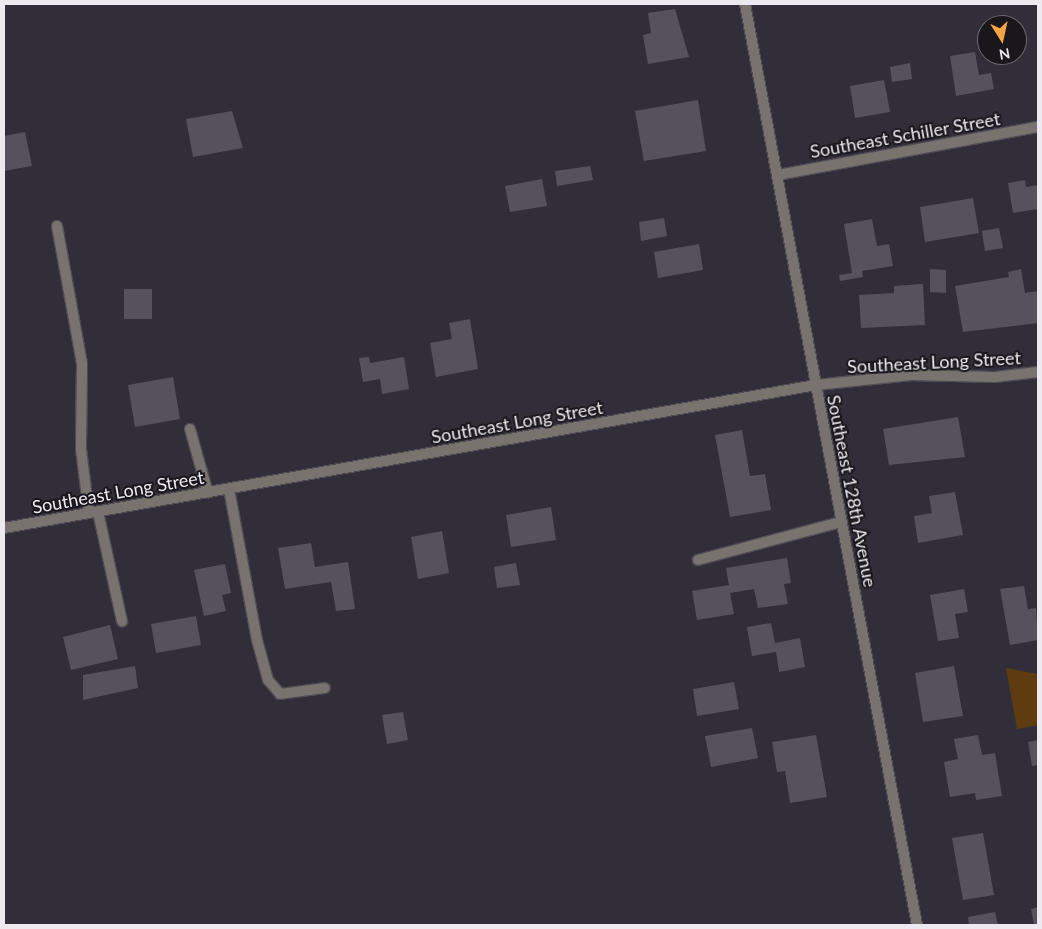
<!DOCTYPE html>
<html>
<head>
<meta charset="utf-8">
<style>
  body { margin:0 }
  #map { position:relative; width:1042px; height:929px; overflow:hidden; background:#322e39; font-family:Lato,sans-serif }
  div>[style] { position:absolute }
  .green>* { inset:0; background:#5f3c10 }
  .building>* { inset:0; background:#55515d }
  .roads { filter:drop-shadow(1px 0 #504c56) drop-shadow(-1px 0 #504c56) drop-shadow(0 1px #504c56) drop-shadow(0 -1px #504c56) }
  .service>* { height:10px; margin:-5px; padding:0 5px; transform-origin:5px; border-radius:5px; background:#78736f }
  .minor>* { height:10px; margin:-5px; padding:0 5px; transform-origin:5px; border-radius:5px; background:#78736f }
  span { translate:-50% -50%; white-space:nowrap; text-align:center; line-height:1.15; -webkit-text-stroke:4px #19171c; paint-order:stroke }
  .street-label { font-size:18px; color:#ece9f0 }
  .frame { position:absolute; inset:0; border:5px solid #ece9f0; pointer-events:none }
  .north { position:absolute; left:977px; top:15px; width:50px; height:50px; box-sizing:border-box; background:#19171c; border:1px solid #6d6b71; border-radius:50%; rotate:170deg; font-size:14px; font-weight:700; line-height:20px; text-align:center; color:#ece9f0 }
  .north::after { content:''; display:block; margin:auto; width:18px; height:22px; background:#f4a443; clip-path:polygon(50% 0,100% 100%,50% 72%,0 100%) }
</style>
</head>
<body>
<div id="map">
  <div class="green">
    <div style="clip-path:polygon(1006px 668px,1038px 674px,1038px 725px,1017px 729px)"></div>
  </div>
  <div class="building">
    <div style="clip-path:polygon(675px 9px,689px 57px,648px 64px,643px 35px,651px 33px,648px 13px)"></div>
    <div style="clip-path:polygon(975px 52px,979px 75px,991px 73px,994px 89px,956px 96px,950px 56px)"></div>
    <div style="clip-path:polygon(910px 63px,912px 79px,892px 82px,890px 67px)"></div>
    <div style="clip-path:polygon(884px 80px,890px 112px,855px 118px,850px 86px)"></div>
    <div style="clip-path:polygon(698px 100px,706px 151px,644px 161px,635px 111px)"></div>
    <div style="clip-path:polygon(232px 111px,243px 148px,193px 157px,186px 119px)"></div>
    <div style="clip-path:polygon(25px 132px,32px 166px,4px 171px,4px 136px)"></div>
    <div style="clip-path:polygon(590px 166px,593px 180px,557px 186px,555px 171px)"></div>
    <div style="clip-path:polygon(542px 179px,547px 206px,510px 212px,505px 186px)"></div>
    <div style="clip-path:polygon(1025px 180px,1026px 187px,1038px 185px,1038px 209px,1013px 213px,1008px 183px)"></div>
    <div style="clip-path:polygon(973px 198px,979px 233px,925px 242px,920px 207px)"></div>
    <div style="clip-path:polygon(664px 218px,667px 236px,641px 241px,639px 222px)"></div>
    <div style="clip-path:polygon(872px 219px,877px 246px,889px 244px,893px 266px,862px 271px,863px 277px,840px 281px,839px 275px,852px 273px,844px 224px)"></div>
    <div style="clip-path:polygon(999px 228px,1003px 248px,985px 251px,982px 231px)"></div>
    <div style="clip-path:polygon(699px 244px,703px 270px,658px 278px,654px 252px)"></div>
    <div style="clip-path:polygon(930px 269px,946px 270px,946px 293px,930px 292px)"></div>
    <div style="clip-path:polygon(1021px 269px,1025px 293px,1038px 291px,1038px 323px,963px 332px,955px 286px,1009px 277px,1008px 272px)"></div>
    <div style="clip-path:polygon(923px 284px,925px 325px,861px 328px,859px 295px,894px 293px,894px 286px)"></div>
    <div style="clip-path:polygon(124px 289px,152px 289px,152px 319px,124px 319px)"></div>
    <div style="clip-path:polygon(470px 319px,478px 369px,436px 377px,430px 343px,452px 339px,449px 323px)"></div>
    <div style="clip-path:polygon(369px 357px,370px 363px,404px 357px,409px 389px,382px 394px,380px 379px,363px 382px,359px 358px)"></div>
    <div style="clip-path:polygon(173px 377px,180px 419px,135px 427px,128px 385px)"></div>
    <div style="clip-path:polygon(958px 417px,965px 457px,889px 465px,883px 429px)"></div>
    <div style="clip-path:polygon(742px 430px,750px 476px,765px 474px,771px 510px,730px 517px,715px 435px)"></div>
    <div style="clip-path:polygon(955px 492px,963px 535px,918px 543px,914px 516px,932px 513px,929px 496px)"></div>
    <div style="clip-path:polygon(551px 507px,556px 540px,511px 547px,506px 515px)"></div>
    <div style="clip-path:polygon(442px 531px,449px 573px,418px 579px,411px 537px)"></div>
    <div style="clip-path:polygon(311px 543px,315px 567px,348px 562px,355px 609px,336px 611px,331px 582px,285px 589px,278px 548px)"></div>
    <div style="clip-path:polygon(787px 558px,791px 583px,784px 584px,788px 604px,758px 608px,754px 589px,730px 593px,734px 614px,697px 620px,692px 591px,729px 585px,726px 568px)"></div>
    <div style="clip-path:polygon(516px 563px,520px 585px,497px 588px,494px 567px)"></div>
    <div style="clip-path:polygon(225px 564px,231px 593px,222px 595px,226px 611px,204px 616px,194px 570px)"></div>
    <div style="clip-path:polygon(1024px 586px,1028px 609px,1036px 608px,1038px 640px,1010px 645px,1000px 589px)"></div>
    <div style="clip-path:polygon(964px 589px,968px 612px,955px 614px,959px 638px,938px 641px,930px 595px)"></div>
    <div style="clip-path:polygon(196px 616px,201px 645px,156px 653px,151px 624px)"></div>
    <div style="clip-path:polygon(771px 623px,775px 643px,800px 638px,805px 667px,779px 672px,776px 652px,752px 656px,747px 627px)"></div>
    <div style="clip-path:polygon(110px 625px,118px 659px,71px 670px,63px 637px)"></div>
    <div style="clip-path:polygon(135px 666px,138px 688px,83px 700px,83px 675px)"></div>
    <div style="clip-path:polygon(954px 666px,963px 716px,923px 722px,915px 673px)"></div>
    <div style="clip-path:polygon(734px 682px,739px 709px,697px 716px,693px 689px)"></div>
    <div style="clip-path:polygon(403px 712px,408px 740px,387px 744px,382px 715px)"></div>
    <div style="clip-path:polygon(752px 728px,758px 758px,711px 767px,705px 736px)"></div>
    <div style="clip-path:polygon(816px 735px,827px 797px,790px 803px,785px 771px,777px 772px,772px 742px)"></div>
    <div style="clip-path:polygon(978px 735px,982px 755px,995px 753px,1002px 796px,976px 800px,975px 793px,950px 797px,944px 762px,958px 759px,954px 739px)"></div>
    <div style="clip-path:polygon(1038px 740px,1038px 765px,1032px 766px,1028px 742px)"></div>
    <div style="clip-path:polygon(983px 833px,994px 895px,963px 900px,952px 838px)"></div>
    <div style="clip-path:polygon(1038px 907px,1038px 925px,1034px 925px,1031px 909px)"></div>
    <div style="clip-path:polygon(995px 912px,998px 925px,969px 925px,968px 917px)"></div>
  </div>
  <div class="roads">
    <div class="service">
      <div style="left:57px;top:226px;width:140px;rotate:79.7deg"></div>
      <div style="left:82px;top:364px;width:85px;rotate:90.7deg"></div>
      <div style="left:81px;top:449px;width:64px;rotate:82.9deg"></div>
      <div style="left:190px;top:429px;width:66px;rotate:74.3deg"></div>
      <div style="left:229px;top:489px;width:154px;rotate:79.5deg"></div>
      <div style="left:257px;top:640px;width:41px;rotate:74.6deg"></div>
      <div style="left:268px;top:680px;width:18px;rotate:49deg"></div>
      <div style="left:280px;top:694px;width:45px;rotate:-7.6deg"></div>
      <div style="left:98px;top:512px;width:112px;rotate:77.6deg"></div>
      <div style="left:698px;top:560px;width:148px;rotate:-14.9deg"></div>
    </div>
    <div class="minor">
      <div style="left:745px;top:4px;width:937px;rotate:79.42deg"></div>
      <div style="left:778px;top:175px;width:264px;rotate:-10.5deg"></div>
      <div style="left:4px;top:528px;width:824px;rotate:-9.99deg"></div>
      <div style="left:816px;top:385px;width:96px;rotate:-6deg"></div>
      <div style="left:911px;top:375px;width:84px;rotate:1.4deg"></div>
      <div style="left:995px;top:377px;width:43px;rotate:-6.6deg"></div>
    </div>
  </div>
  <div class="street-label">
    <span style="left:905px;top:135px;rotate:-10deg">Southeast Schiller Street</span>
    <span style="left:934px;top:362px;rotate:-3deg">Southeast Long Street</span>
    <span style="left:517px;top:422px;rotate:-10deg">Southeast Long Street</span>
    <span style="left:852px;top:491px;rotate:79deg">Southeast 128th Avenue</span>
    <span style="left:118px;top:492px;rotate:-10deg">Southeast Long Street</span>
  </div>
  <div class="frame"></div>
  <div class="north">N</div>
</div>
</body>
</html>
